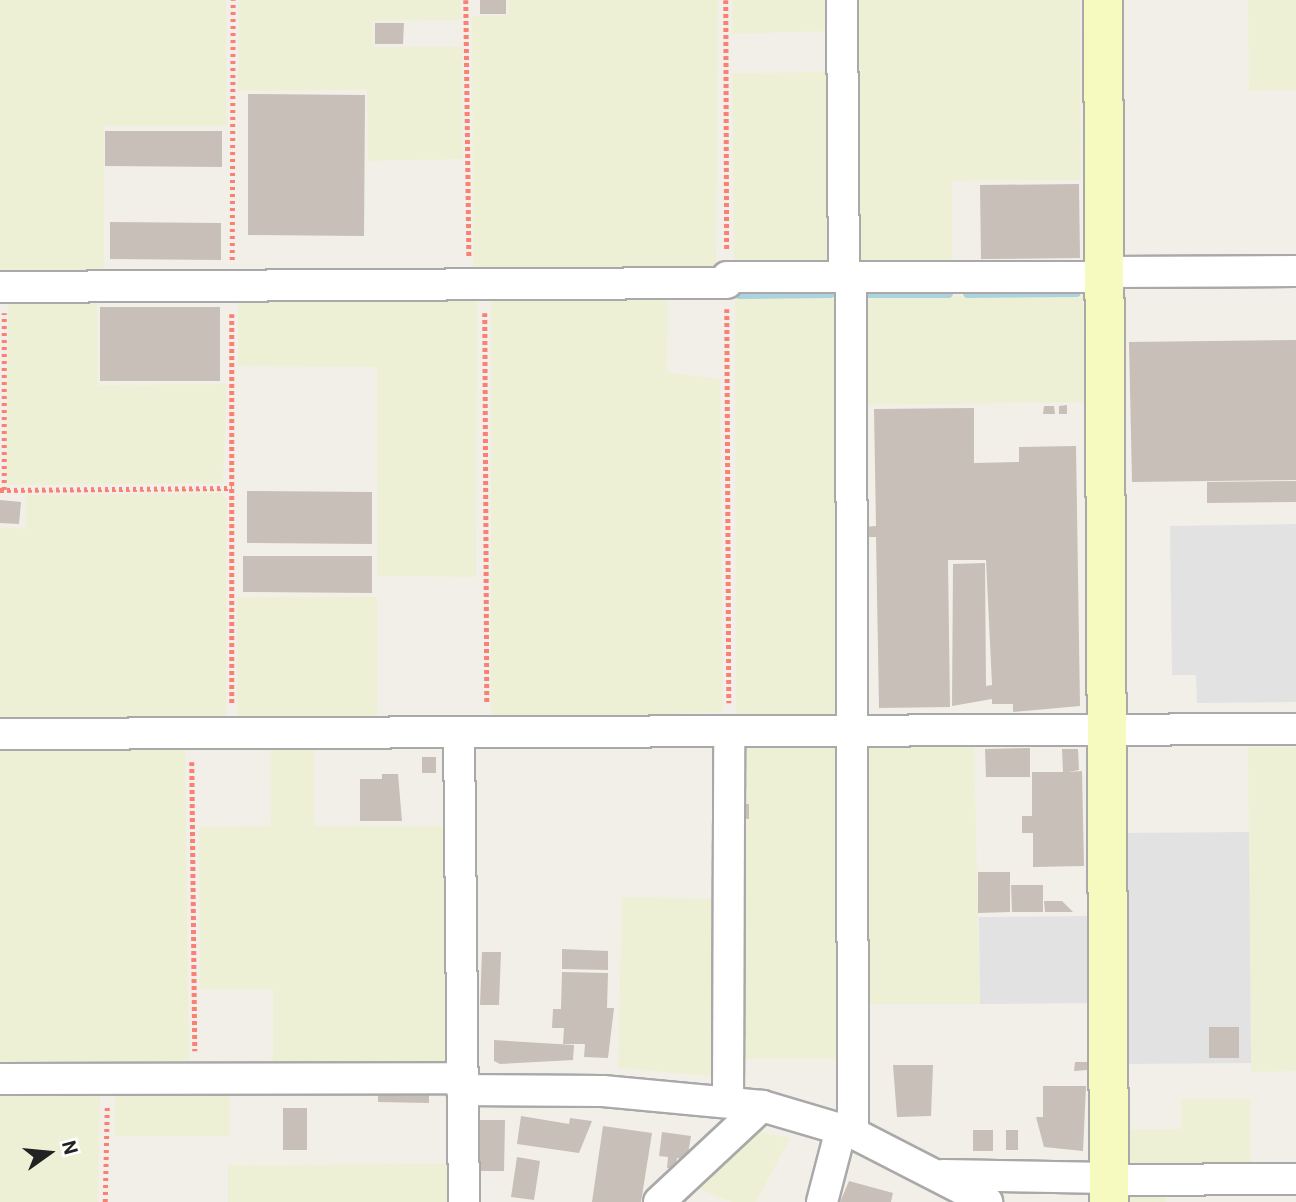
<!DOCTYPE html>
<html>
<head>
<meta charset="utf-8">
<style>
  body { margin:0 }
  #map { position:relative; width:1296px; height:1202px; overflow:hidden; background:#f2efe9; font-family:Roboto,sans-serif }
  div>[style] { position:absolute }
  .farmland>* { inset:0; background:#eef0d5 }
  .parking>* { inset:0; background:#e2e2e2 }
  .stream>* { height:9px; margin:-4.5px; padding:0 4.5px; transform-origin:4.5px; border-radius:4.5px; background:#aad3df }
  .building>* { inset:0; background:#c7bfb8 }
  .path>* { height:4.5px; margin-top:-2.25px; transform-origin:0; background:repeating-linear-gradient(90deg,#fa8072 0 3.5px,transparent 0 7px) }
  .roads { filter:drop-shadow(2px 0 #a9a9a9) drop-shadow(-2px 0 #a9a9a9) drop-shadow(0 2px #a9a9a9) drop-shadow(0 -2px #a9a9a9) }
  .street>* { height:30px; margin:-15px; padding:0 15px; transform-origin:15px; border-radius:15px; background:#fff }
  .secondary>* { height:38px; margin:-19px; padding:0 19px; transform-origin:19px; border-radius:19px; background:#f7fabf }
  span { translate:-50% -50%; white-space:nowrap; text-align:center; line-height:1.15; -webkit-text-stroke:5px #fff; paint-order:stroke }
  .north { position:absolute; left:14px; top:1118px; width:70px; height:70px; -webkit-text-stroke:5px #fff; paint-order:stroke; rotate:75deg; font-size:19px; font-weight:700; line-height:28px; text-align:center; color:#222 }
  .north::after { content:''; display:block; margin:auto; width:24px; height:32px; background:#222; clip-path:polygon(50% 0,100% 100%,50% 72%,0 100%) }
</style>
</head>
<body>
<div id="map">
  <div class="farmland">
    <div style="clip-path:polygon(0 0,226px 0,227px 126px,104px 126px,104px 279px,0 281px)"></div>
    <div style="clip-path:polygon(239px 0,461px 0,461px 20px,372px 21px,373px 47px,462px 47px,463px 159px,368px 161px,367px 90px,238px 91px)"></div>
    <div style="clip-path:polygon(509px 0,718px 0,716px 275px,482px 277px,473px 269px,472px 16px,509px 15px)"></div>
    <div style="clip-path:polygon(732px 0,833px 0,833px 31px,732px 34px)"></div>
    <div style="clip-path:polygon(851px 0,1080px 0,1081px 180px,952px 181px,952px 265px,859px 266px,852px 258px)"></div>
    <div style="clip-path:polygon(1248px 0,1296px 0,1296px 90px,1249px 91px)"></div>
    <div style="clip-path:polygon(833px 72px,835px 261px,827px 267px,740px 267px,734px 262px,732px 73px)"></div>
    <div style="clip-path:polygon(1083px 295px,1085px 402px,858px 405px,856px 297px)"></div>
    <div style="clip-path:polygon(842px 297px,841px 718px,742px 717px,736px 711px,735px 298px)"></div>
    <div style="clip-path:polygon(238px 300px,477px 301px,476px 577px,377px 576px,377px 367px,238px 366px)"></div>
    <div style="clip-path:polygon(668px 300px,667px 372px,720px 379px,723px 712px,497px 720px,491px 714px,491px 301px)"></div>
    <div style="clip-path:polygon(8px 302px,97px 302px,98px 385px,227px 384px,223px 483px,6px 485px)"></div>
    <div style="clip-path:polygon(221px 493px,227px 500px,226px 721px,0 721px,0 527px,26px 529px,26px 495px)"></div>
    <div style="clip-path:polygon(237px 597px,377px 597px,377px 720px,237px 719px)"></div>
    <div style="clip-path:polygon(974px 743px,980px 1004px,860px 1004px,858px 744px)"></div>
    <div style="clip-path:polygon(742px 744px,846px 744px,849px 1059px,737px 1059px)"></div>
    <div style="clip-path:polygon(185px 746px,189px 1066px,0 1068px,0 747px)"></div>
    <div style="clip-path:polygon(270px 746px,314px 746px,314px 826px,447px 826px,448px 1065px,273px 1066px,273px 989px,200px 989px,199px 827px,271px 826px)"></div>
    <div style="clip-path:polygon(1248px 747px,1296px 747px,1296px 1071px,1251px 1072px)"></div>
    <div style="clip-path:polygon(622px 897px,717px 899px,713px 1076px,618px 1068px)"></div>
    <div style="clip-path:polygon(115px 1087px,230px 1087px,230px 1136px,115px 1136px)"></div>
    <div style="clip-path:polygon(0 1088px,100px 1093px,98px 1202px,0 1202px)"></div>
    <div style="clip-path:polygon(1181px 1099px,1251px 1099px,1251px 1169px,1131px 1170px,1124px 1164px,1123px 1129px,1181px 1129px)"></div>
    <div style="clip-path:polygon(747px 1129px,790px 1138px,756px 1202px,732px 1202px,689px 1185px)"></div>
    <div style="clip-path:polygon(449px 1164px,450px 1202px,228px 1202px,228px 1165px)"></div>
    <div style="clip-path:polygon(1124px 1192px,1166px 1193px,1166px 1202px,1124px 1202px)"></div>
  </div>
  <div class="parking">
    <div style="clip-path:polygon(1296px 524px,1296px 702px,1197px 703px,1196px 675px,1172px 675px,1170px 526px)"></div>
    <div style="clip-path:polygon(1249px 832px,1251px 1063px,1125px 1064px,1124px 833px)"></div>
    <div style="clip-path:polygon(1091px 916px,1092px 1003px,980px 1004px,979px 917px)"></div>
  </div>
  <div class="stream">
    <div style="left:856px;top:293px;width:92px"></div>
    <div style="left:967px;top:293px;width:109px;rotate:-0.5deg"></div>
    <div style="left:739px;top:294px;width:91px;rotate:-0.6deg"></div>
  </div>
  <div class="building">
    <div style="clip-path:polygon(480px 0,506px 0,506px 14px,480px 14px)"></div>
    <div style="clip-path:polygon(375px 23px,404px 23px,403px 44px,375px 44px)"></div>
    <div style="clip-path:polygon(248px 94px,365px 95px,364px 236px,248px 235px)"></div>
    <div style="clip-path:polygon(105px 131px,222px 131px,222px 167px,105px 166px)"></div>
    <div style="clip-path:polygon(1079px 184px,1080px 258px,981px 259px,980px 185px)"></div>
    <div style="clip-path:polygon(110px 222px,221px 223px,221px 260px,110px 259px)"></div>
    <div style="clip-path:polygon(100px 307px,220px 307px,220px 381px,100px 381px)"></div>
    <div style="clip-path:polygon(1296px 340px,1296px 480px,1132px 482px,1129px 342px)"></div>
    <div style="clip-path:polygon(1067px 405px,1067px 414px,1059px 414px,1059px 406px)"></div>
    <div style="clip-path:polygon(1044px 406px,1054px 406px,1055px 414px,1043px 414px)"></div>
    <div style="clip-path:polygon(974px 408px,974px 463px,1019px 462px,1019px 447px,1076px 446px,1080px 706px,1013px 712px,1013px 704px,992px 704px,992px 699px,952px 706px,953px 564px,985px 563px,986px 686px,992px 685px,986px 560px,948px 560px,950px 707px,879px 708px,876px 537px,863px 537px,863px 527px,876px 526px,874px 409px)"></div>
    <div style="clip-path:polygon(1296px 481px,1296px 502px,1207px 503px,1207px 482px)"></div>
    <div style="clip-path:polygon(247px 491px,372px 492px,372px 544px,247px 543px)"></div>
    <div style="clip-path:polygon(0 500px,21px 502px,19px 524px,0 523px)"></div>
    <div style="clip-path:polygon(243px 556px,372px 556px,372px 593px,243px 592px)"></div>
    <div style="clip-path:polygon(1030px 748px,1030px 777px,986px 777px,985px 749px)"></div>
    <div style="clip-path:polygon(1062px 749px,1078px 749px,1079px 770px,1068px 772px,1082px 771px,1084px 866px,1033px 867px,1033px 833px,1022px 833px,1022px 816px,1032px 816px,1032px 772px,1063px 772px)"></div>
    <div style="clip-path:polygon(422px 757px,436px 757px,436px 773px,422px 773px)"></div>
    <div style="clip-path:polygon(382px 774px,398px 774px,402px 821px,360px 821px,360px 779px,382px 779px)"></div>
    <div style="clip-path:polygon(737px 804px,749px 804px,749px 819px,737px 818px)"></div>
    <div style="clip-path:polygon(978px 872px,1010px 872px,1010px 912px,978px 913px)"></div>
    <div style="clip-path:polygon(1011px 885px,1043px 885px,1043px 912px,1012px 912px)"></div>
    <div style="clip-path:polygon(1044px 901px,1062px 901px,1073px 912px,1045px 912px)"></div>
    <div style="clip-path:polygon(562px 949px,608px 951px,608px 970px,562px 969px)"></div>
    <div style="clip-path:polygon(482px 952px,501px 952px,499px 1005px,480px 1005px)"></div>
    <div style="clip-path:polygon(562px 972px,608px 973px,607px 1008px,614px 1008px,608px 1058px,584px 1057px,585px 1044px,563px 1044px,564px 1028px,552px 1028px,553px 1009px,561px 1009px)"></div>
    <div style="clip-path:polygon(1209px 1027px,1239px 1027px,1239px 1058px,1209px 1058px)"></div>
    <div style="clip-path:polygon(494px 1040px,574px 1045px,573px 1060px,500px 1064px,494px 1061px)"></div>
    <div style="clip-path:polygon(1075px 1062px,1087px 1062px,1087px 1070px,1074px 1071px)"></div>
    <div style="clip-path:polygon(893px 1065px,933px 1065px,931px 1116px,897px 1117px)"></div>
    <div style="clip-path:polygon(1043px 1086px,1086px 1086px,1083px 1151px,1044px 1147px,1036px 1117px,1043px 1117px)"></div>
    <div style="clip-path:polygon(378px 1092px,429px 1092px,429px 1103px,378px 1102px)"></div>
    <div style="clip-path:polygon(283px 1108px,307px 1108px,307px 1150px,283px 1150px)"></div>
    <div style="clip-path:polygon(521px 1116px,569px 1124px,570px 1118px,592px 1121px,579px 1153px,517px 1144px)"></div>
    <div style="clip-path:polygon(479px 1120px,505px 1120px,504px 1171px,479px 1171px)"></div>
    <div style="clip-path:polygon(603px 1126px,652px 1133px,641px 1202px,592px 1202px)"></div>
    <div style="clip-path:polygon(973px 1130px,993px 1130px,993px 1151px,973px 1151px)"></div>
    <div style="clip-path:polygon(1006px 1130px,1018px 1130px,1018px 1150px,1006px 1150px)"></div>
    <div style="clip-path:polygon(662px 1132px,691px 1136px,687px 1160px,677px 1158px,675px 1169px,667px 1168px,668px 1157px,659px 1156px)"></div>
    <div style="clip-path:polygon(517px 1157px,540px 1161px,534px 1200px,511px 1197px)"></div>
    <div style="clip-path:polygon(849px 1181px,893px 1193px,891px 1202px,840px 1202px)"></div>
  </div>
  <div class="path">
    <div style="left:466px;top:0;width:258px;rotate:89.3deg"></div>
    <div style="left:726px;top:0;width:251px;rotate:89.8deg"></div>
    <div style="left:232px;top:260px;width:260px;rotate:-89.8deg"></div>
    <div style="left:727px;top:309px;width:394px;rotate:89.7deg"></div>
    <div style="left:485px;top:313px;width:390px;rotate:89.7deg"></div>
    <div style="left:232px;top:314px;width:390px;rotate:90deg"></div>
    <div style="left:0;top:490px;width:232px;rotate:-0.5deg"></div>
    <div style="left:4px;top:490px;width:177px;rotate:-90deg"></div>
    <div style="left:192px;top:762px;width:289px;rotate:89.4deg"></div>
    <div style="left:105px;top:1202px;width:95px;rotate:-88.8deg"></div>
  </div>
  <div class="roads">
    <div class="street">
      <div style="left:842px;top:0;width:277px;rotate:89.6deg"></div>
      <div style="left:1105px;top:272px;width:191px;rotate:-0.3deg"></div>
      <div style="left:727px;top:277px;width:378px"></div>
      <div style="left:851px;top:277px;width:856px;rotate:89.87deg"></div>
      <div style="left:0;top:287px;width:727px;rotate:-0.32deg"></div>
      <div style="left:459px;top:732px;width:470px;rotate:89.4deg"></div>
      <div style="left:0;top:734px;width:1296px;rotate:-0.22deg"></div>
      <div style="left:0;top:1079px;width:462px;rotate:-0.1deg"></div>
      <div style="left:462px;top:1090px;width:141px;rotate:0.4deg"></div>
      <div style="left:603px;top:1091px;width:160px;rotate:5.4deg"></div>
      <div style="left:762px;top:1106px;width:95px;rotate:16.5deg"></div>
      <div style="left:853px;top:1133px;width:151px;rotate:27.2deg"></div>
      <div style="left:728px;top:1102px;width:371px;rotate:-89.8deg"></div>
      <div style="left:943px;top:1175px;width:166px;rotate:1deg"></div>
      <div style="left:1109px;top:1180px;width:187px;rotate:-0.3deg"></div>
      <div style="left:659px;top:1202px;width:141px;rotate:-43deg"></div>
      <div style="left:822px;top:1202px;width:75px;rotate:-75.4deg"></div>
    </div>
    <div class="secondary">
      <div style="left:1103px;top:0;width:1202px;rotate:89.71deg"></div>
    </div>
  </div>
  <div class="north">N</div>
</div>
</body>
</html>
